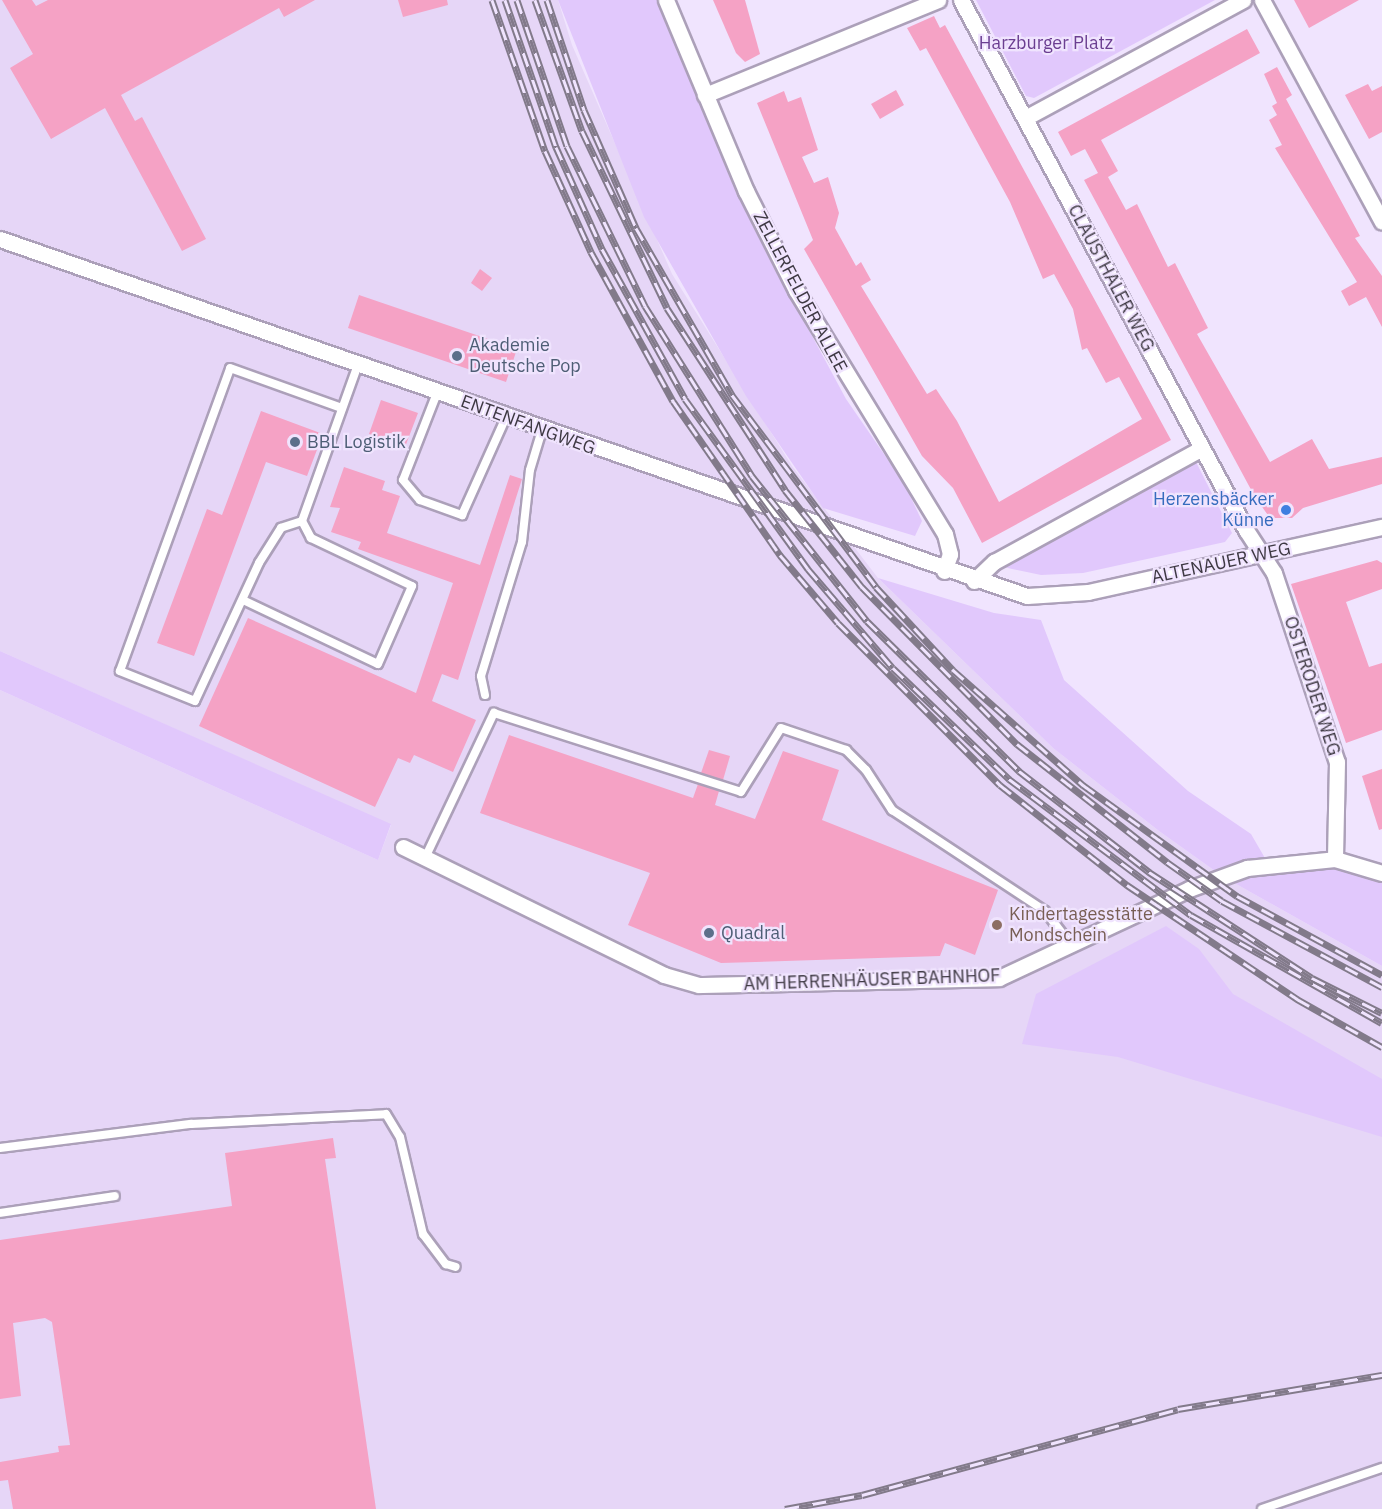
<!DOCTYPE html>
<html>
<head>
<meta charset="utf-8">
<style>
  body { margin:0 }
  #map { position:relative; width:1382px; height:1509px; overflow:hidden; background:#f0e4fe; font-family:"IBM Plex Sans",sans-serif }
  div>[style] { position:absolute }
  .built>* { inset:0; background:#e6d6f7 }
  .green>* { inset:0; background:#e1c8fc }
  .building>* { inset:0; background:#f5a2c5 }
  .roads { filter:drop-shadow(2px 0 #aca0b9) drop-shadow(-2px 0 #aca0b9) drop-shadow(0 2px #aca0b9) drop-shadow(0 -2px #aca0b9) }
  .service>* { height:8px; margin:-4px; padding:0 4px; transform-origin:4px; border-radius:4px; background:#fff }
  .minor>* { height:15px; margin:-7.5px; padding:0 7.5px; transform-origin:7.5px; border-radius:7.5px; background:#fff }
  .rail>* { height:7px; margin-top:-3.5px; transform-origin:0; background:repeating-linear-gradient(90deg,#f0e4fe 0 14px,#827a8a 0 28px); box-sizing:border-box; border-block:2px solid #827a8a }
  .dots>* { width:16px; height:16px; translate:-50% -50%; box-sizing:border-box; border:3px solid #f0e4fe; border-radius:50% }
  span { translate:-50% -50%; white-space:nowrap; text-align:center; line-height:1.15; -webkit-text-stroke:4.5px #f0e4fe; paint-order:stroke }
  .park-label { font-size:18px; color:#6b3e91 }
  .street-label { font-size:18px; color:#3e3943 }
  .service-label { font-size:18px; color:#4e5e75 }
  .left { translate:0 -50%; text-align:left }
  .shop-label { font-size:18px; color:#366cbe }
  .right { translate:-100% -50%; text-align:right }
  .education-label { font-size:18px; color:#785e54 }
</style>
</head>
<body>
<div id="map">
  <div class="built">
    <div style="clip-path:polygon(0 0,558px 0,572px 45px,672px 274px,792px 466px,878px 578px,1053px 748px,1159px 831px,1222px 876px,1382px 966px,1382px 1509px,0 1509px,0 690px,378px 860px,391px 825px,0 651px)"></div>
  </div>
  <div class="green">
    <div style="clip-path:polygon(558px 0,660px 0,740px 193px,789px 293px,846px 399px,904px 483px,922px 521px,915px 536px,823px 508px,746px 396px,644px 217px)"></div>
    <div style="clip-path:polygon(976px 0,1215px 0,1034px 98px,1026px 96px)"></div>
    <div style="clip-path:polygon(1195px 460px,1232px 533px,1225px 542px,1083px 573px,1041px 575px,1003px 567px)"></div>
    <div style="clip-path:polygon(878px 578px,994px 613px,1041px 620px,1064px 680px,1188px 791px,1251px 834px,1269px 865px,1335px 859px,1382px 875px,1382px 966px,1222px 876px,1159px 831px,1053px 748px)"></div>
    <div style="clip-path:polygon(0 651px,391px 824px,378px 860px,0 690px)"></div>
    <div style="clip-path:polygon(1166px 926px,1199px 949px,1233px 994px,1382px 1079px,1382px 1137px,1118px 1057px,1022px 1044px,1036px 994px)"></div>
  </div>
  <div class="building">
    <div style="clip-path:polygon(2px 0,32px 0,36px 6px,48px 0,315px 0,284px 17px,279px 8px,121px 95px,135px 121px,142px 117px,206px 239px,182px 251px,105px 108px,51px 139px,10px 68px,33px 54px)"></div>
    <div style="clip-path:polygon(398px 0,447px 0,448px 5px,403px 17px)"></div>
    <div style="clip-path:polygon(713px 0,745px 0,760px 54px,745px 62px,736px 53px)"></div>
    <div style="clip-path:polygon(1294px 0,1359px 0,1309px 28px)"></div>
    <div style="clip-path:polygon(934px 16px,940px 28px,945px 25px,1171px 440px,982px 543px,953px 488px,922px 456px,804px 249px,813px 240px,757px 103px,784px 91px,788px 102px,801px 97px,818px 150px,802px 157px,814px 183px,828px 177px,839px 213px,835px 228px,856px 266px,861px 262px,871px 280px,861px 286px,927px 394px,936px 389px,957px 421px,999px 502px,1142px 419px,1119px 377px,1106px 383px,1087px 348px,1082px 350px,1073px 309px,1054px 274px,1043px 279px,1010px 202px,926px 48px,920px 51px,907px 28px)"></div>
    <div style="clip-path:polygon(1247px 29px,1260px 53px,1101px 140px,1118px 171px,1108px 177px,1126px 210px,1137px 204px,1168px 267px,1175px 263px,1208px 328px,1197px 334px,1270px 462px,1312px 439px,1329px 469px,1382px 457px,1382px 484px,1303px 508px,1292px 518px,1270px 518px,1255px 497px,1084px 180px,1098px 173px,1085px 149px,1071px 156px,1058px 132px)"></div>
    <div style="clip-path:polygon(1277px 67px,1292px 95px,1286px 99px,1360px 236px,1355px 238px,1382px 276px,1382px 327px,1366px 297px,1349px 306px,1341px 291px,1357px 282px,1275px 148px,1282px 145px,1269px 120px,1277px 115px,1272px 106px,1277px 103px,1264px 74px)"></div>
    <div style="clip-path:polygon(1368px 84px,1372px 91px,1382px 86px,1382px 132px,1369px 139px,1345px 95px)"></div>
    <div style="clip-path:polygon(896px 90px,904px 105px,880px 119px,871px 104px)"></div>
    <div style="clip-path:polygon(480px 269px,492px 278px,482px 291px,471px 283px)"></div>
    <div style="clip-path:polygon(359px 295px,517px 349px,506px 382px,348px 328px)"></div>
    <div style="clip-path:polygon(381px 400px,418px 413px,405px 447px,381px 444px,383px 439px,369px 434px)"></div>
    <div style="clip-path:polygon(261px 411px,323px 434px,307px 476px,266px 462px,194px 656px,157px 643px,207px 509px,222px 515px)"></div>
    <div style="clip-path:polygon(344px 467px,385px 481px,382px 490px,400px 496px,387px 533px,480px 565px,510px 475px,522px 479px,458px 680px,442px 674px,432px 701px,476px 720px,453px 772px,414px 755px,410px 763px,398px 758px,375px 807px,199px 726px,248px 618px,416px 693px,453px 583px,358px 549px,361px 542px,331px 532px,340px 508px,330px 507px)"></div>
    <div style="clip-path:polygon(1377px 560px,1382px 563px,1382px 589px,1346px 602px,1369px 667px,1382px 663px,1382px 730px,1346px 743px,1291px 584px)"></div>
    <div style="clip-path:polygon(509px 735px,693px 798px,698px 784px,719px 791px,715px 805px,755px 819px,783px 751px,839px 770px,822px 820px,998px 890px,975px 955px,945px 943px,940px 956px,721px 963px,628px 925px,650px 873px,480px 813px)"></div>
    <div style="clip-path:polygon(709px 750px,730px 756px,723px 780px,701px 773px)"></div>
    <div style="clip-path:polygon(1382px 769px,1382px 829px,1379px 830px,1362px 776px)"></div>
    <div style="clip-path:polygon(333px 1138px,336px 1158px,325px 1159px,376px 1509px,13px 1509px,8px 1480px,0 1481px,0 1462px,59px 1452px,58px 1446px,70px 1445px,52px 1322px,45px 1318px,13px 1323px,21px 1396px,0 1399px,0 1240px,232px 1206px,225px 1153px)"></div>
  </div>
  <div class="roads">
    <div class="service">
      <div style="left:437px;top:393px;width:93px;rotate:111.3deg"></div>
      <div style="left:403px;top:480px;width:26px;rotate:50deg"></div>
      <div style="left:420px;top:500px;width:45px;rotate:19.7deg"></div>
      <div style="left:462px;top:515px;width:107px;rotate:-65.8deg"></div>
      <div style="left:302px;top:521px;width:22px;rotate:162deg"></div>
      <div style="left:281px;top:528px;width:41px;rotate:122.2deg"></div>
      <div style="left:259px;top:563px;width:152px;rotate:114.9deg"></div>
      <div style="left:195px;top:701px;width:81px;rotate:-158.2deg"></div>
      <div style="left:120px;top:671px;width:322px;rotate:-70deg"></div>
      <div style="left:230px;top:368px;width:119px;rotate:19.7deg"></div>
      <div style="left:243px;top:600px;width:149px;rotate:25.4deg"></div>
      <div style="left:378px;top:664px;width:85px;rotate:-66.4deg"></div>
      <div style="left:412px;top:586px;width:112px;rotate:-154.6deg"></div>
      <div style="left:311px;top:538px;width:19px;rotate:-118deg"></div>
      <div style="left:302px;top:521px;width:166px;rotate:-70.3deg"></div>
      <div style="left:485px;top:695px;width:19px;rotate:-102deg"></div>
      <div style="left:481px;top:676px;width:140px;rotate:-73deg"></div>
      <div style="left:522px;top:542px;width:72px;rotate:-83.7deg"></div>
      <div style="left:530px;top:470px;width:42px;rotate:-73.3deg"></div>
      <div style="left:425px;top:858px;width:161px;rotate:-64.6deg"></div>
      <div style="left:494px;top:713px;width:259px;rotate:17.7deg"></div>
      <div style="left:741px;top:792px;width:75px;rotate:-58deg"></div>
      <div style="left:781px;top:728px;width:69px;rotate:18.7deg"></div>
      <div style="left:846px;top:750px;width:28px;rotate:45deg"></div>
      <div style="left:866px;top:770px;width:48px;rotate:57deg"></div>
      <div style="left:892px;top:810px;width:183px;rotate:33.4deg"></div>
      <div style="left:1045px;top:911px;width:44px;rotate:52.4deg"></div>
      <div style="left:0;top:1148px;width:193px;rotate:-7.2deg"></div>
      <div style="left:191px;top:1124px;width:195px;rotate:-2.9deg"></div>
      <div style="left:386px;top:1114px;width:27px;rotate:59deg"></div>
      <div style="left:400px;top:1137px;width:100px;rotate:76.7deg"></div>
      <div style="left:423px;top:1234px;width:38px;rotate:53deg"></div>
      <div style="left:446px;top:1264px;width:10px;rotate:17deg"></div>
      <div style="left:0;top:1213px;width:116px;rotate:-8.4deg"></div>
      <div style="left:1262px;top:1509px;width:127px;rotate:-18.9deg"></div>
    </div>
    <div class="minor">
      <div style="left:666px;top:0;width:207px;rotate:67.3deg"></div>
      <div style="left:746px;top:191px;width:111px;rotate:63.2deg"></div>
      <div style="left:796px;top:290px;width:286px;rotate:58.6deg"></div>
      <div style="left:945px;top:534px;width:21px;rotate:76deg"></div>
      <div style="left:950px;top:554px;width:18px;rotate:109deg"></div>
      <div style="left:961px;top:0;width:602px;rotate:61.73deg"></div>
      <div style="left:1246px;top:530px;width:51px;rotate:56.9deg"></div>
      <div style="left:1274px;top:573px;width:199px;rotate:71.6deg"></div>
      <div style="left:1337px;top:762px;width:97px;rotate:91.2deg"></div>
      <div style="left:1262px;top:0;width:252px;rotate:61.6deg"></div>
      <div style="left:705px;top:95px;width:252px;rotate:-22.2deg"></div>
      <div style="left:1025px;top:118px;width:248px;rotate:-28.4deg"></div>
      <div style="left:0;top:239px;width:1087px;rotate:19.17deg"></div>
      <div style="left:1027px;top:596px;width:61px;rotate:-3.8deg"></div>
      <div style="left:1088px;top:592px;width:301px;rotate:-12.5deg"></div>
      <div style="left:974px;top:581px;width:28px;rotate:-44deg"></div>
      <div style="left:994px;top:562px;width:237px;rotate:-28.7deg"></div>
      <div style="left:403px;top:847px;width:291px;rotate:26.1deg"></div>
      <div style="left:664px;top:975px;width:36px;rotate:16deg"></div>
      <div style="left:699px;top:985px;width:300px;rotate:-1.3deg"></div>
      <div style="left:999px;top:978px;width:210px;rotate:-25.1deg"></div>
      <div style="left:1189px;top:889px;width:62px;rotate:-19.9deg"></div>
      <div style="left:1247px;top:868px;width:88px;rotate:-5.8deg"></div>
      <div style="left:1335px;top:859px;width:49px;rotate:16.6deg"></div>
    </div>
  </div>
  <div class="rail">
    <div style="left:492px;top:0;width:160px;rotate:70.7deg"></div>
    <div style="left:545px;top:151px;width:111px;rotate:65.5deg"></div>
    <div style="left:591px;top:252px;width:170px;rotate:61.2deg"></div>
    <div style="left:673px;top:401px;width:188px;rotate:55.2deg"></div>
    <div style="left:780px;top:555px;width:89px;rotate:49.5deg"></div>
    <div style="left:838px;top:623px;width:229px;rotate:45deg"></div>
    <div style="left:1000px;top:785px;width:162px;rotate:38.2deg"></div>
    <div style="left:1127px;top:885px;width:205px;rotate:33.8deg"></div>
    <div style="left:1297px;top:999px;width:98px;rotate:29.5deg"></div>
    <div style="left:505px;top:0;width:156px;rotate:70.9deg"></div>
    <div style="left:556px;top:147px;width:112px;rotate:65.7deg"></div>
    <div style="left:602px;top:249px;width:171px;rotate:61deg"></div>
    <div style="left:685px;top:399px;width:210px;rotate:54.1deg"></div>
    <div style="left:808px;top:569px;width:130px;rotate:49.4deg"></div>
    <div style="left:893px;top:668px;width:161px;rotate:43.7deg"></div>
    <div style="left:1009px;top:779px;width:227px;rotate:36.8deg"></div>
    <div style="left:1191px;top:915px;width:219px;rotate:29.5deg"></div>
    <div style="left:517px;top:0;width:154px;rotate:71.1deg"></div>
    <div style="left:567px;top:146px;width:178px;rotate:64deg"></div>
    <div style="left:645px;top:306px;width:201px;rotate:57.8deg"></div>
    <div style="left:752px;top:476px;width:185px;rotate:51.6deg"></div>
    <div style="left:867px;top:621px;width:214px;rotate:44.6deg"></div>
    <div style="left:1019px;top:771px;width:165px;rotate:37.8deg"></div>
    <div style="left:1149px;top:872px;width:194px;rotate:33deg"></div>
    <div style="left:1312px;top:978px;width:78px;rotate:26.6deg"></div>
    <div style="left:535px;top:0;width:139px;rotate:70.3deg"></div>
    <div style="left:582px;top:131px;width:196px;rotate:64.3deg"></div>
    <div style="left:667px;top:308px;width:217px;rotate:57deg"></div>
    <div style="left:785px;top:490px;width:124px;rotate:51.6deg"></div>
    <div style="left:862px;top:587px;width:221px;rotate:45.4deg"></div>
    <div style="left:1017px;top:744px;width:191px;rotate:38.2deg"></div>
    <div style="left:1167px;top:862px;width:67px;rotate:35.3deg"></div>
    <div style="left:1222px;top:901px;width:182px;rotate:28.3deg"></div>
    <div style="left:547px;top:0;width:116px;rotate:71.4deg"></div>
    <div style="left:584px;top:110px;width:129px;rotate:66.2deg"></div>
    <div style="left:636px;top:228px;width:193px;rotate:60.1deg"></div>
    <div style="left:732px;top:395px;width:240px;rotate:53.1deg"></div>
    <div style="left:876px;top:587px;width:113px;rotate:47.1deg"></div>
    <div style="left:953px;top:670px;width:174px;rotate:41.5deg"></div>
    <div style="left:1083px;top:785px;width:190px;rotate:35.8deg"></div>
    <div style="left:1237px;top:896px;width:165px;rotate:28.6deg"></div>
    <div style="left:785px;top:1509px;width:78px;rotate:-10.3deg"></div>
    <div style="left:862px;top:1495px;width:327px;rotate:-15.2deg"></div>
    <div style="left:1178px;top:1409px;width:207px;rotate:-9.5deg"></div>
  </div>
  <div class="dots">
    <div style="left:457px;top:356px;background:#5c6f8a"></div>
    <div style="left:295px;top:442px;background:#5c6f8a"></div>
    <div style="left:1286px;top:510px;background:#3f7fe0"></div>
    <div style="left:997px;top:925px;background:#8d6e63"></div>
    <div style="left:709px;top:933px;background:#5c6f8a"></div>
  </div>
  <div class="park-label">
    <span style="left:1046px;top:43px">Harzburger Platz</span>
  </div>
  <div class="street-label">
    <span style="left:1111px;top:278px;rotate:62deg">CLAUSTHALER WEG</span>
    <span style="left:800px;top:292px;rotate:62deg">ZELLERFELDER ALLEE</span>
    <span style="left:528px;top:425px;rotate:20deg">ENTENFANGWEG</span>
    <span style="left:1221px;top:563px;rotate:-12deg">ALTENAUER WEG</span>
    <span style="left:1312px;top:686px;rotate:72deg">OSTERODER WEG</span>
    <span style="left:872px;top:980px;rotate:-2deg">AM HERRENHÄUSER BAHNHOF</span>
  </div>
  <div class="service-label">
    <span class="left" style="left:469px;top:356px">Akademie<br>Deutsche Pop</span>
    <span class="left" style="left:307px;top:442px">BBL Logistik</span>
    <span class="left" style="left:721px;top:933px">Quadral</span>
  </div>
  <div class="shop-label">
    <span class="right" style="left:1274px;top:510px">Herzensbäcker<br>Künne</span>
  </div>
  <div class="education-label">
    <span class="left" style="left:1009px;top:925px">Kindertagesstätte<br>Mondschein</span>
  </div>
</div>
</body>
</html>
